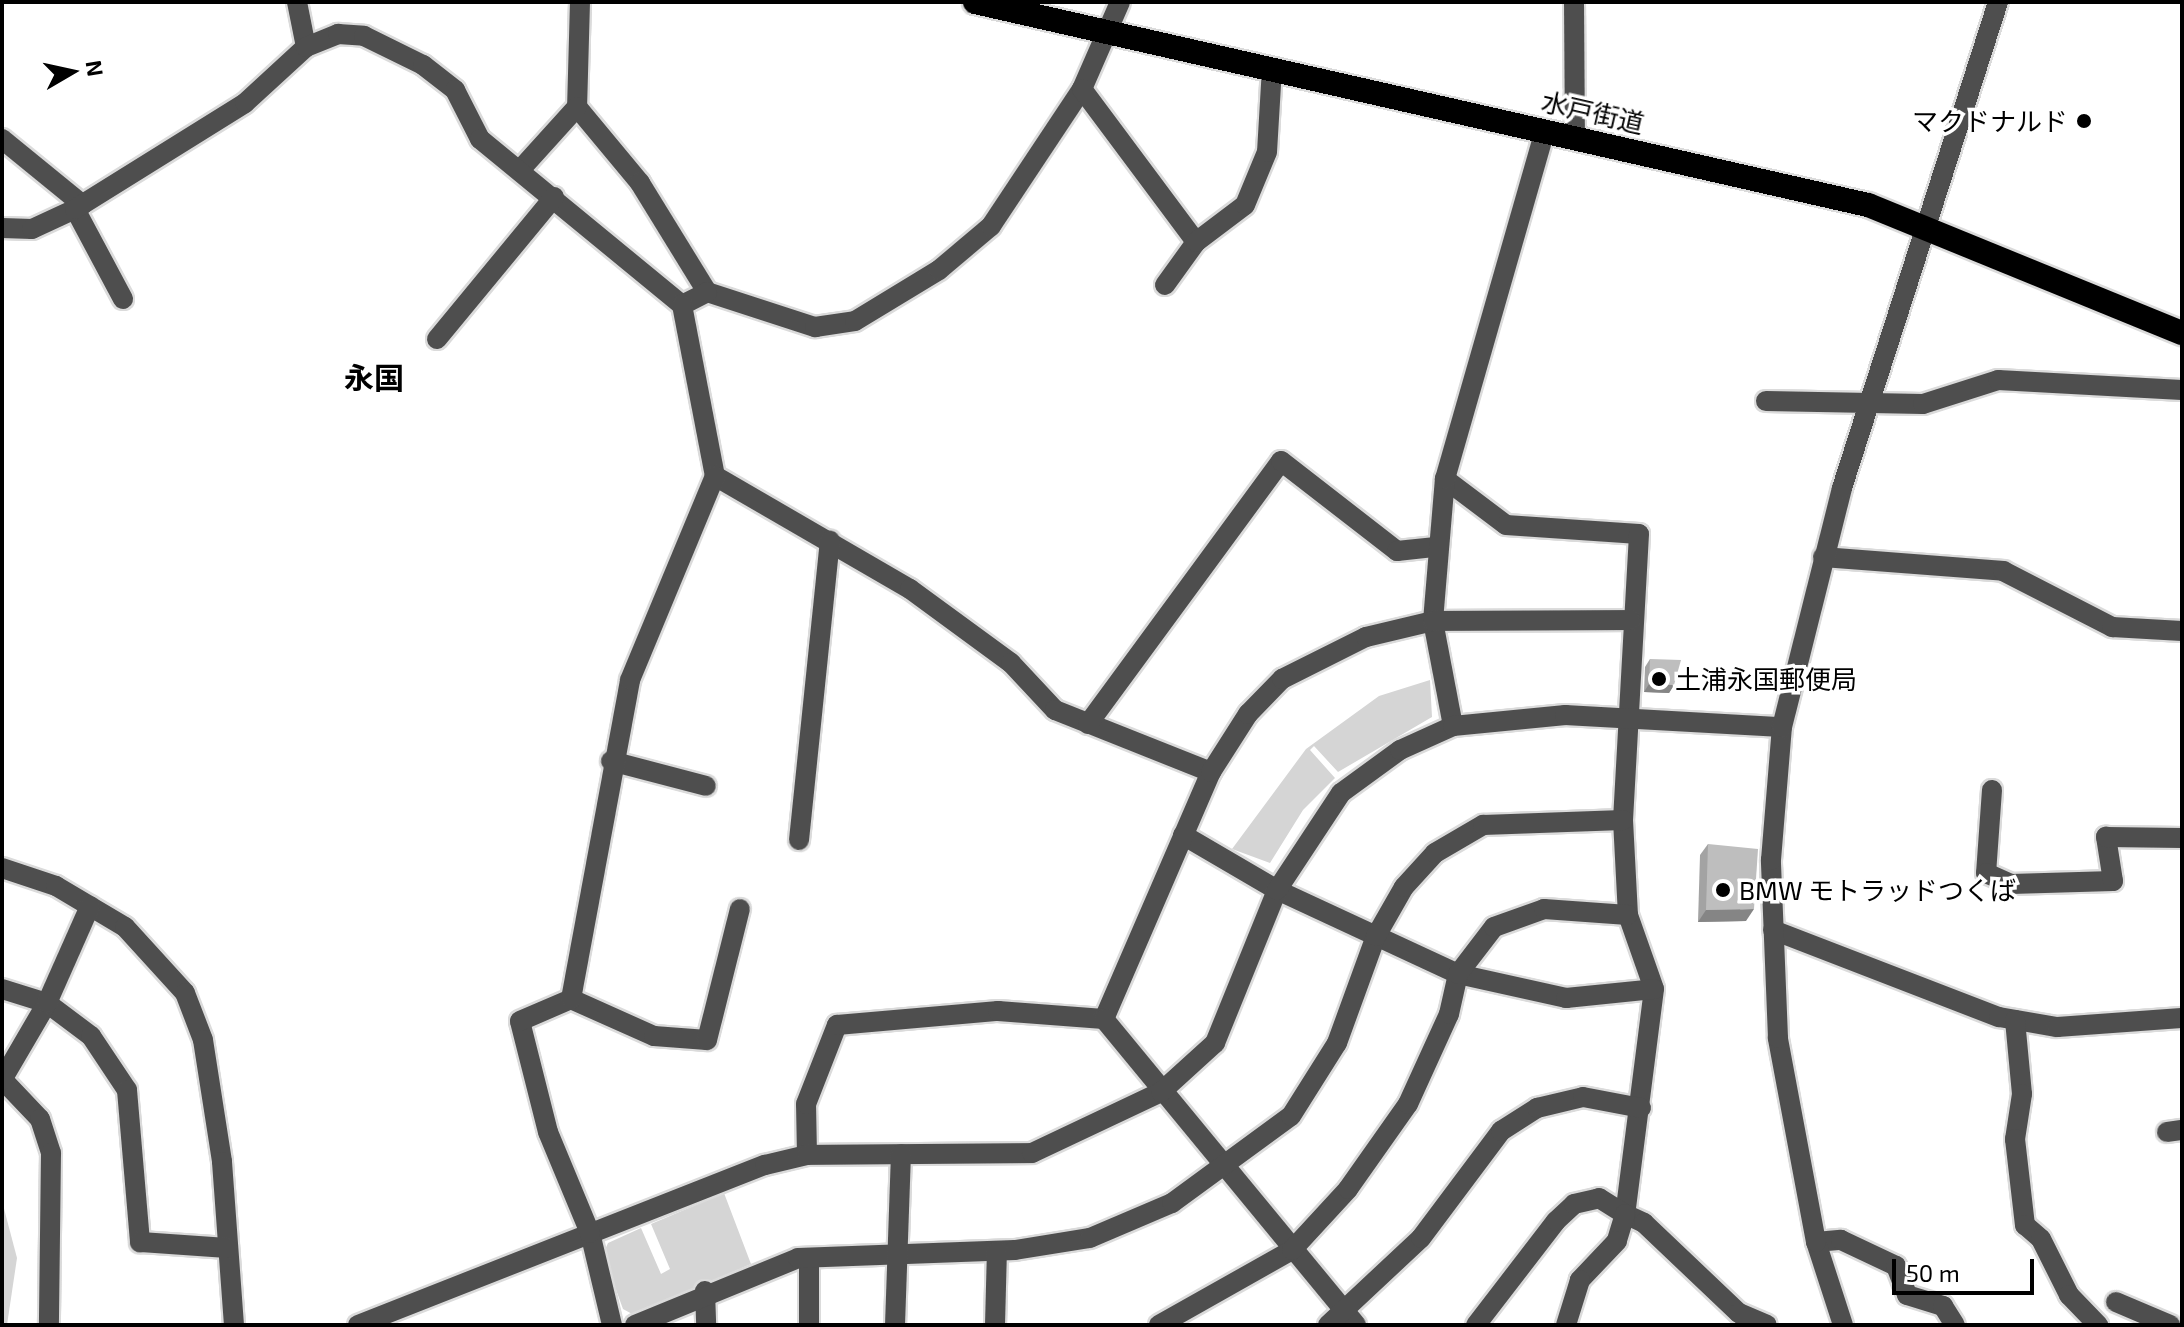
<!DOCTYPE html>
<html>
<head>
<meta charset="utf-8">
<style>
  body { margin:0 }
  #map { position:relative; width:2184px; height:1327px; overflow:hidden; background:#fff; font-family:"Exo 2","Noto Sans JP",sans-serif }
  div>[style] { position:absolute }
  .green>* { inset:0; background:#d5d5d5 }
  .roads { filter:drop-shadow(2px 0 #dbdbdb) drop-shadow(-2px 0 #dbdbdb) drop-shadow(0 2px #dbdbdb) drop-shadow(0 -2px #dbdbdb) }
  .minor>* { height:20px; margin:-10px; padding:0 10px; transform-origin:10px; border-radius:10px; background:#4e4e4e }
  .highway>* { height:24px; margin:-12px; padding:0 12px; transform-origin:12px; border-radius:12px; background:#000 }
  .wall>* { inset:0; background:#a3a3a3 }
  .shaded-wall>* { inset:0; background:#858585 }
  .building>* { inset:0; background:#bebebe }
  .dots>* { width:22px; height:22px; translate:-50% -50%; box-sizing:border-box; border:4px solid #fff; border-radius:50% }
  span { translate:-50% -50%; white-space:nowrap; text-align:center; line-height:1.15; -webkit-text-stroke:7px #fff; paint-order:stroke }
  .street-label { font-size:26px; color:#000 }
  .poi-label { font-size:26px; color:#000 }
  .right { translate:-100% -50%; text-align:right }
  .left { translate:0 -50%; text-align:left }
  .quarter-label { font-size:30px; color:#000; font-weight:700 }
  .frame { position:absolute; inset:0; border:4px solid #000; pointer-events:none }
  .north { position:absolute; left:32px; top:32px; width:80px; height:80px; -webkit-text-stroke:6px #fff; paint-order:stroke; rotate:81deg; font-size:22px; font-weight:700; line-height:32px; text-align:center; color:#000 }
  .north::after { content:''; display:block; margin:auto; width:28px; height:36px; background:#000; clip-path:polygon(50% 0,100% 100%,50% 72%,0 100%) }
  .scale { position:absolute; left:1892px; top:1259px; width:142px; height:36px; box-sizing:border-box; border:4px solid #000; border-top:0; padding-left:10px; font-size:24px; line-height:28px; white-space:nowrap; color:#000; -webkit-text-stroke:6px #fff; paint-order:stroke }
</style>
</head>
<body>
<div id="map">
  <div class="green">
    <div style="clip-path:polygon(1430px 680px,1432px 717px,1338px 772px,1314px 746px,1310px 750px,1335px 778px,1303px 810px,1270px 863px,1232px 849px,1306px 749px,1379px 696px)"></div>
    <div style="clip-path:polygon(724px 1193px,751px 1264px,634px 1315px,623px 1309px,603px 1254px,608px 1243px,641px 1228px,661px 1274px,670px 1269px,651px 1224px)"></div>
    <div style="clip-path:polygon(2px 1201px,17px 1258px,7px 1325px,2px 1325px)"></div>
  </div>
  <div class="roads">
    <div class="minor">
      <div style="left:297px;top:2px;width:46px;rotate:78.7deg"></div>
      <div style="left:580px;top:2px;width:105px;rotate:91.6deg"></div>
      <div style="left:577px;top:107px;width:99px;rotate:50.3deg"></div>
      <div style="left:640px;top:183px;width:128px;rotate:58.4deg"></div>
      <div style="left:707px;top:292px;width:114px;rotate:18deg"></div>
      <div style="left:815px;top:327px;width:40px;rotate:-8.5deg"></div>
      <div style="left:855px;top:321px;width:98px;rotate:-31.3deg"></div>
      <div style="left:939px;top:270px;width:68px;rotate:-40.2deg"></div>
      <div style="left:991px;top:226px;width:164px;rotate:-56.4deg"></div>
      <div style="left:1082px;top:89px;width:95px;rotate:-66.4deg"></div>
      <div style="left:1574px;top:2px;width:134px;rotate:89.6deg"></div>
      <div style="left:1082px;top:89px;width:191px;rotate:53.3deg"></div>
      <div style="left:2px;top:139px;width:104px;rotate:39.2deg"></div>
      <div style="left:520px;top:170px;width:85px;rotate:-47.9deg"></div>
      <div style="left:75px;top:209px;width:102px;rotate:61.9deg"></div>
      <div style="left:2px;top:228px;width:30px;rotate:2deg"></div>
      <div style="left:32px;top:229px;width:47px;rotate:-24.9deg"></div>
      <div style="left:75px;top:209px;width:200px;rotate:-31.9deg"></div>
      <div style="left:245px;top:103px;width:83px;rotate:-42.6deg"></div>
      <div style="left:306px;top:47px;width:35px;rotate:-22deg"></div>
      <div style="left:338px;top:34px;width:26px;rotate:4deg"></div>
      <div style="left:364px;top:36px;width:66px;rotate:26.2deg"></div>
      <div style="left:423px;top:65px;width:41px;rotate:38deg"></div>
      <div style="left:455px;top:90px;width:55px;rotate:63deg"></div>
      <div style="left:480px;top:139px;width:261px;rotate:39.4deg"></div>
      <div style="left:682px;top:305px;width:28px;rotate:-27deg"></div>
      <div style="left:1165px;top:285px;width:53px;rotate:-54.2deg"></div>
      <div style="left:1196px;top:242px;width:61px;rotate:-37.1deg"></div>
      <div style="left:1245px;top:205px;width:57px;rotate:-67.5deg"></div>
      <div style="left:1267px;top:152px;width:83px;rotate:-86.6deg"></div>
      <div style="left:682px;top:305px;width:174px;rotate:79.1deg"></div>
      <div style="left:715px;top:476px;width:225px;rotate:30.1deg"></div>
      <div style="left:910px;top:589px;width:125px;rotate:36.2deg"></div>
      <div style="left:1011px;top:663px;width:64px;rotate:46.9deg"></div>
      <div style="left:1055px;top:710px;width:168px;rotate:21.7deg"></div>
      <div style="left:437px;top:339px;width:184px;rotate:-50.5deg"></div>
      <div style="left:1766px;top:401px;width:157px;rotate:1.1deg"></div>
      <div style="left:1923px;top:404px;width:79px;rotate:-17.7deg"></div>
      <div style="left:1998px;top:380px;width:184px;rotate:3.1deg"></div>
      <div style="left:1445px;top:479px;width:76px;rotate:37deg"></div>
      <div style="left:1506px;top:525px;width:133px;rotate:3.9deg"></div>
      <div style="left:1639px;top:534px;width:286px;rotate:93.2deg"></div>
      <div style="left:1623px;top:820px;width:95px;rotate:87deg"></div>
      <div style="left:1628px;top:915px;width:78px;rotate:70.6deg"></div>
      <div style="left:1654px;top:989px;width:227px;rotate:97.3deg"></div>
      <div style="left:1625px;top:1214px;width:21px;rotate:25deg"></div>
      <div style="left:1644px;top:1223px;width:131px;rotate:43.5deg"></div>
      <div style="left:1739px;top:1313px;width:30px;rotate:23deg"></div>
      <div style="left:1823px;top:557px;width:181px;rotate:4.4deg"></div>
      <div style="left:2003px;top:571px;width:123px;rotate:27.2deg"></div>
      <div style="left:2112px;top:627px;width:70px;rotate:3.3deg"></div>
      <div style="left:1088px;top:724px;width:326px;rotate:-53.7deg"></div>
      <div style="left:1281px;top:461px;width:147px;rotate:37.8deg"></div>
      <div style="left:1397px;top:551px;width:39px;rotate:-6deg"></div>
      <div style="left:1453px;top:726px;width:107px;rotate:-100.8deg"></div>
      <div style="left:1433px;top:621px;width:143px;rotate:-85.2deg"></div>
      <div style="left:1445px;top:479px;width:363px;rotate:-74deg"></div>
      <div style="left:611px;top:761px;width:98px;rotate:14.7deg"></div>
      <div style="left:1992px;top:790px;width:83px;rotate:94.1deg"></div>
      <div style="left:1986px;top:873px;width:27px;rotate:24deg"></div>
      <div style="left:2011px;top:884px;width:102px;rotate:-1.7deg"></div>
      <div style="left:2113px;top:881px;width:45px;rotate:-99deg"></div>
      <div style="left:2106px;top:837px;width:76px;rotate:0.8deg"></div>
      <div style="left:1183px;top:835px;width:109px;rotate:30.3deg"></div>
      <div style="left:1277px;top:890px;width:200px;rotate:24.9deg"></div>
      <div style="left:1458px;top:974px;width:111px;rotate:12.5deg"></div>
      <div style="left:1566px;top:998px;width:88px;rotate:-5.8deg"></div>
      <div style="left:799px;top:840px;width:301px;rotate:-84.1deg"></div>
      <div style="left:2px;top:868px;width:57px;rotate:18.4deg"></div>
      <div style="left:56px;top:886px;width:80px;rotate:30.7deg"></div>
      <div style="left:125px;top:927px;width:89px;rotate:47.7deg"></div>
      <div style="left:185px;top:993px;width:50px;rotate:69deg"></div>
      <div style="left:203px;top:1040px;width:123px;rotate:81.1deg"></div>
      <div style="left:222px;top:1162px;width:163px;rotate:85.8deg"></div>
      <div style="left:1773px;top:930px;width:242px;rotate:21.1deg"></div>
      <div style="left:1999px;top:1017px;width:59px;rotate:9.8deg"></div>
      <div style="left:2057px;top:1027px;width:125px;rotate:-4.1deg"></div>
      <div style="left:2px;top:989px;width:47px;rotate:17.3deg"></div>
      <div style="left:47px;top:1003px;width:55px;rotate:36.9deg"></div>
      <div style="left:91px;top:1036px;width:65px;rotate:56.3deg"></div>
      <div style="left:127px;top:1090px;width:153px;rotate:85.1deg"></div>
      <div style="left:140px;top:1242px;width:88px;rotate:3.9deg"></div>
      <div style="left:571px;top:999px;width:91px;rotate:24deg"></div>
      <div style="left:654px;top:1036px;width:53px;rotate:4.3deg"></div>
      <div style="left:707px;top:1040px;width:135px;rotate:-75.9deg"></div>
      <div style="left:1104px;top:1019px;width:269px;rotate:-66.6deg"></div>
      <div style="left:1211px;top:772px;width:69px;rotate:-57.5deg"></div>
      <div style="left:1248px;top:714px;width:49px;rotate:-45.8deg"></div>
      <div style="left:1282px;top:679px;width:94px;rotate:-26.6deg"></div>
      <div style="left:1366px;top:637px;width:69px;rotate:-13.4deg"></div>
      <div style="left:1433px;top:621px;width:197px;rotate:-0.3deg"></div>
      <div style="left:2015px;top:1020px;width:74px;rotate:84.6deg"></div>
      <div style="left:2022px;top:1094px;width:46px;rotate:98.8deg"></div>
      <div style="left:2015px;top:1139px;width:87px;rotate:83.4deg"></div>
      <div style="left:2025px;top:1225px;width:21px;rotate:41deg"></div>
      <div style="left:2041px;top:1239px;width:63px;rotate:63.4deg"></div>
      <div style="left:2069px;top:1295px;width:42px;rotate:46deg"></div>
      <div style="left:2px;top:1079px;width:55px;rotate:46.5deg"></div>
      <div style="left:40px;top:1119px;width:36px;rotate:72deg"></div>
      <div style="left:51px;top:1153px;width:172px;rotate:90.7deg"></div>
      <div style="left:2px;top:1080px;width:89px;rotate:-59.7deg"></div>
      <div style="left:47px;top:1003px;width:106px;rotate:-66.1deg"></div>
      <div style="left:2167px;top:1132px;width:15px;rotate:-8deg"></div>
      <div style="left:807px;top:1155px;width:51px;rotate:-91.1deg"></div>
      <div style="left:806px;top:1104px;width:85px;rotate:-68.6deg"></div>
      <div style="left:837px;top:1025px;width:162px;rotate:-5deg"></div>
      <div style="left:998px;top:1011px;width:106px;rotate:4.3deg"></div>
      <div style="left:1104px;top:1019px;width:396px;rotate:50.5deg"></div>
      <div style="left:1816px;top:1242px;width:25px;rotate:-5deg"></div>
      <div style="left:1841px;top:1240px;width:61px;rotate:25.3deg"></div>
      <div style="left:1896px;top:1266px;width:31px;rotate:69deg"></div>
      <div style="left:1907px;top:1295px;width:38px;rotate:17deg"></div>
      <div style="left:1943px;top:1306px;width:22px;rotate:58deg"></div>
      <div style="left:809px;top:1258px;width:67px;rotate:90deg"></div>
      <div style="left:705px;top:1291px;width:34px;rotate:88deg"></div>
      <div style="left:2116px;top:1302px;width:59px;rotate:23.1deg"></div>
      <div style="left:358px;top:1325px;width:437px;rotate:-21.5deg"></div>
      <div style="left:765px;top:1165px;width:43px;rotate:-13.4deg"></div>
      <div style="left:807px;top:1155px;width:225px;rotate:-0.5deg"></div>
      <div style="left:1032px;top:1153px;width:143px;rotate:-25.3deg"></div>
      <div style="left:1161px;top:1092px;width:73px;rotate:-42.2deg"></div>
      <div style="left:1215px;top:1043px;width:165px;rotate:-67.9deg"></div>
      <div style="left:1277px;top:890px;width:116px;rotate:-56.6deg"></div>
      <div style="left:1341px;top:793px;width:73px;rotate:-36.1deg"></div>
      <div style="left:1400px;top:750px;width:58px;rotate:-24.4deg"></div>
      <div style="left:1453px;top:726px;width:113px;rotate:-5.6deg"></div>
      <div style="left:1565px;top:715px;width:217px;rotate:3.2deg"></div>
      <div style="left:612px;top:1325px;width:95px;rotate:-103.4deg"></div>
      <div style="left:590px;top:1233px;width:109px;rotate:-112.6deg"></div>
      <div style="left:548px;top:1132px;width:114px;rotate:-104.2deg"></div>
      <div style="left:520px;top:1021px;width:56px;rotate:-23.3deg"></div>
      <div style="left:571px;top:999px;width:324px;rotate:-79.5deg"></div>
      <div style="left:630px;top:680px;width:221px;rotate:-67.4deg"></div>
      <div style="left:635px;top:1325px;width:176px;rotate:-22.3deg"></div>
      <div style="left:798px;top:1258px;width:217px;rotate:-2.1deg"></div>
      <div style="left:1015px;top:1250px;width:76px;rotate:-9.1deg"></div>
      <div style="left:1090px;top:1238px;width:89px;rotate:-23.1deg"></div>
      <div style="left:1172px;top:1203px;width:147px;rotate:-36.2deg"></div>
      <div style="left:1291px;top:1116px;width:86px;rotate:-57.8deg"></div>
      <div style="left:1337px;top:1043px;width:114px;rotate:-70deg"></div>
      <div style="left:1376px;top:936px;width:56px;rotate:-60.3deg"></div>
      <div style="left:1404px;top:887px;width:46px;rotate:-47.6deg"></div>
      <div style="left:1435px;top:853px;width:56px;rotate:-30.3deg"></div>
      <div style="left:1483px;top:825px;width:140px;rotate:-2deg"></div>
      <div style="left:895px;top:1325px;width:171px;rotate:-88deg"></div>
      <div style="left:995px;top:1325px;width:74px;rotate:-88.5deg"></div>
      <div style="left:1159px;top:1325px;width:153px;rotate:-29.4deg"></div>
      <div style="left:1292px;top:1250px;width:83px;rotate:-47.4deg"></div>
      <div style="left:1348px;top:1189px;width:104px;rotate:-54.8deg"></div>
      <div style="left:1408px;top:1104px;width:99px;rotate:-65.5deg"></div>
      <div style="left:1449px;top:1014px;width:41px;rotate:-77.3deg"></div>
      <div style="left:1458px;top:974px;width:59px;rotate:-52.5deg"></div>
      <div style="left:1494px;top:927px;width:53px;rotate:-19.8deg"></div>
      <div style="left:1544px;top:909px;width:84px;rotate:4.1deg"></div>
      <div style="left:1328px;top:1325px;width:127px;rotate:-43.1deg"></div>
      <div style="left:1421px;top:1238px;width:134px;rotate:-53.2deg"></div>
      <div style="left:1501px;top:1131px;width:43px;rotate:-32.6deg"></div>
      <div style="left:1537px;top:1108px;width:47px;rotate:-13.4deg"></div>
      <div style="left:1583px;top:1097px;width:59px;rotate:10.7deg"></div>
      <div style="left:1476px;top:1325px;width:131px;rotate:-52.4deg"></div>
      <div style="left:1556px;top:1221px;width:25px;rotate:-43deg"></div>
      <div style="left:1574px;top:1204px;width:26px;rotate:-13deg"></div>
      <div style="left:1599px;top:1198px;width:31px;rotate:32deg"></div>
      <div style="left:1625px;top:1214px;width:28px;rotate:107deg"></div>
      <div style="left:1617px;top:1241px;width:54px;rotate:133.5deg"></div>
      <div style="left:1580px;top:1280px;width:47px;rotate:107.3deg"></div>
      <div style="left:1843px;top:1325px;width:87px;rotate:-108deg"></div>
      <div style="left:1816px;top:1242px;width:208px;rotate:-100.6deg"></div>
      <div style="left:1778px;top:1038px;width:178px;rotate:-92.3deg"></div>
      <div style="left:1771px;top:860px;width:133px;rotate:-85.3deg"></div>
      <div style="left:1782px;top:727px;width:246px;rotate:-75.9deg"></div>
      <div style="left:1842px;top:488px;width:510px;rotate:-72.2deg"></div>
    </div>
    <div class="highway">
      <div style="left:975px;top:2px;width:916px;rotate:12.81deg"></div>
      <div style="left:1868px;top:205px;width:339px;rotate:22.2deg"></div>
    </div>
  </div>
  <div class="wall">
    <div style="clip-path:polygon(1650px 659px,1674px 685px,1669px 693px,1644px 692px,1645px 667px)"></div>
    <div style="clip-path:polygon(1708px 844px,1746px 921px,1698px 922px,1700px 855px)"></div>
  </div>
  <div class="shaded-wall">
    <div style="clip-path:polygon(1649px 684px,1674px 685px,1669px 693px,1644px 692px)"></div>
    <div style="clip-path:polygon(1754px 909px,1746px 921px,1698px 922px,1706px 910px)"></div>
  </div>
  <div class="building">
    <div style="clip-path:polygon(1650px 659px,1681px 660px,1674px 685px,1649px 684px)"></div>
    <div style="clip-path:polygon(1708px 844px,1758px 849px,1754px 909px,1706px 910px)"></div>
  </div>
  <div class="dots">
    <div style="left:2084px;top:121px;background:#000"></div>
    <div style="left:1659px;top:679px;background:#000"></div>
    <div style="left:1723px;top:890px;background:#000"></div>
  </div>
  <div class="street-label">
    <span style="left:1593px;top:112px;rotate:13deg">水戸街道</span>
  </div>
  <div class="poi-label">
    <span class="right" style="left:2068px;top:121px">マクドナルド</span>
    <span class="left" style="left:1675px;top:679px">土浦永国郵便局</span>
    <span class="left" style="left:1739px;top:890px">BMW モトラッドつくば</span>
  </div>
  <div class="quarter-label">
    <span style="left:374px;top:377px">永国</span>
  </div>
  <div class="frame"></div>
  <div class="north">N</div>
  <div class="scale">50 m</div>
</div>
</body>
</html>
